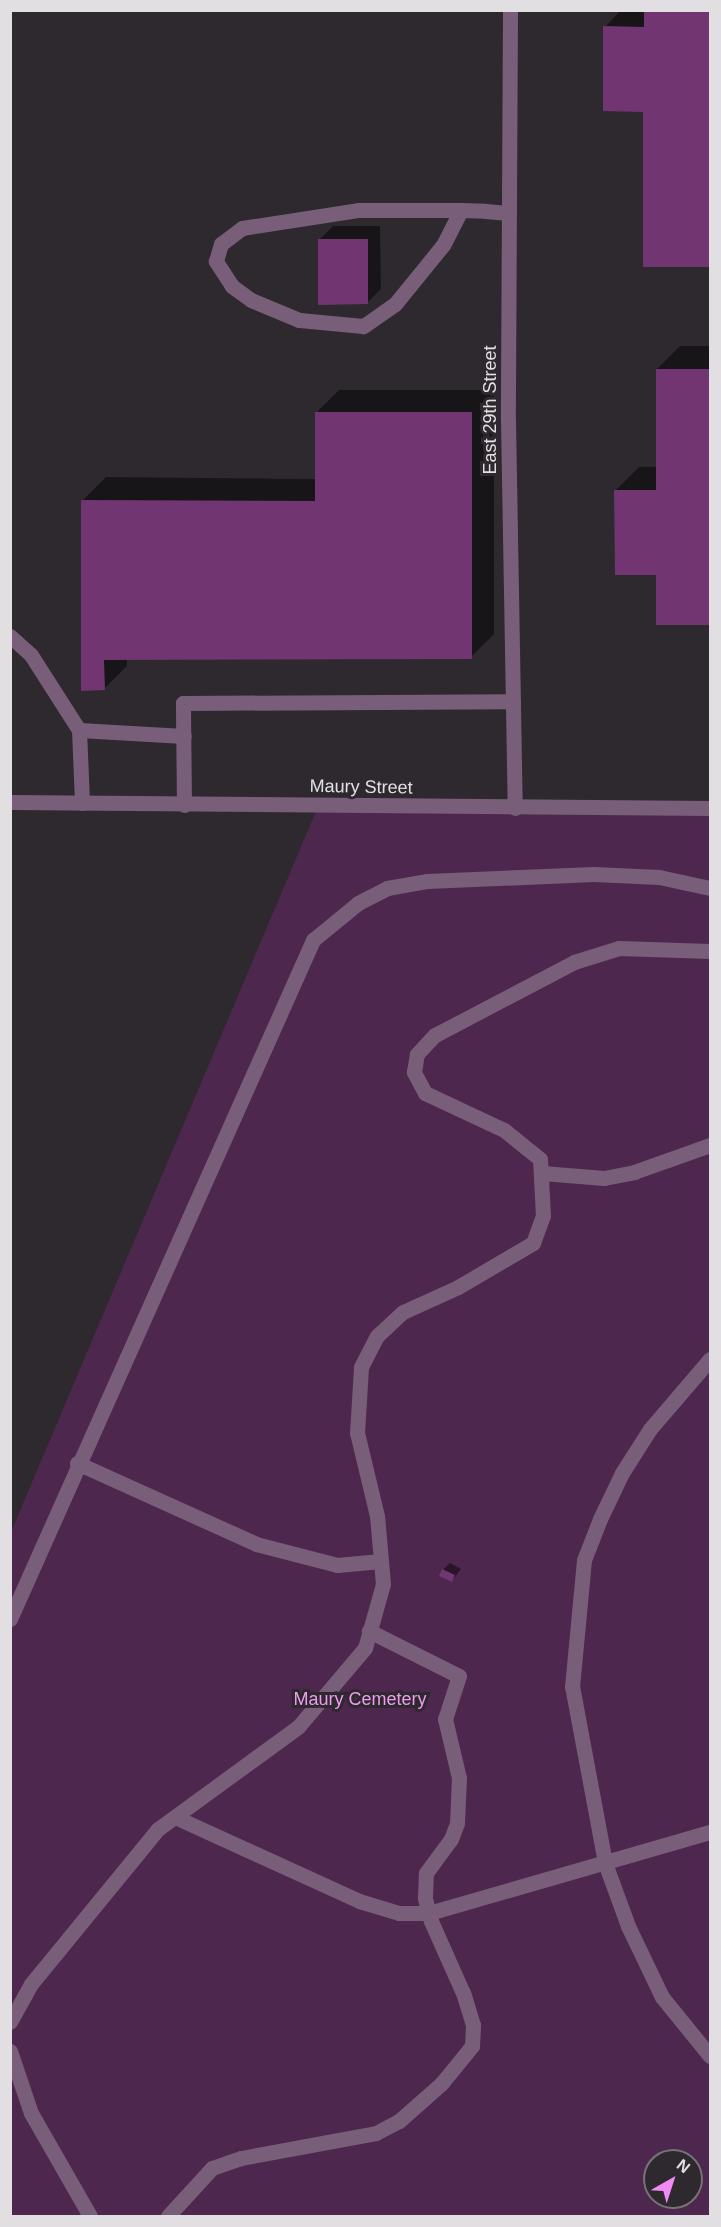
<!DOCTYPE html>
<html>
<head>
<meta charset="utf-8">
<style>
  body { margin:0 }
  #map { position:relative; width:721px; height:2227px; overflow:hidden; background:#2e292e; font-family:Arial,sans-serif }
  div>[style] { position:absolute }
  .green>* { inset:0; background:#4d274e }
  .shadow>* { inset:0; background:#0007 }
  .building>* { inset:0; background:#713572 }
  .service>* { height:15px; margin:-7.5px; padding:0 7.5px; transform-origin:7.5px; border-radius:7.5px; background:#795e79 }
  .minor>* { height:15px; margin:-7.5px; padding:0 7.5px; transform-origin:7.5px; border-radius:7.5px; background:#795e79 }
  .tertiary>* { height:15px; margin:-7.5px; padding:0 7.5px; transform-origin:7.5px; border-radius:7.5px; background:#795e79 }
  span { translate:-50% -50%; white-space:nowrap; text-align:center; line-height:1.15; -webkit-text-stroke:6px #2e292e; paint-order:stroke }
  .street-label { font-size:18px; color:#e2dfe2 }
  .park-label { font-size:18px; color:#f09bf1 }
  .frame { position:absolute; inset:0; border:12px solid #e2dfe2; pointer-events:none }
  .north { position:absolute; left:643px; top:2149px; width:60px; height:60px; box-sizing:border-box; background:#2e292e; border:2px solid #767276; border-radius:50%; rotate:39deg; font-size:16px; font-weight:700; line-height:24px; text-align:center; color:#e2dfe2 }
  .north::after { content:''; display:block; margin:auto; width:21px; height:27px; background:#f28af3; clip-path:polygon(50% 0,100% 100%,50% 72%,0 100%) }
</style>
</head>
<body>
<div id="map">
  <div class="green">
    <div style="clip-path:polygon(evenodd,317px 809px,710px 810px,710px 2216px,11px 2216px,11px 1532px,317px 809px,655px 2161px,691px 2161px,691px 2197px,655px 2197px,655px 2161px)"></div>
  </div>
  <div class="shadow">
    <div style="clip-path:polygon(621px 10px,710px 10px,710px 266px,644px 265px,645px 110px,605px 27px)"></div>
    <div style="clip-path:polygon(333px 226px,380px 226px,381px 289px,367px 303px,320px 239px)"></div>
    <div style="clip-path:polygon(680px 346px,710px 346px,710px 623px,657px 623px,657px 573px,616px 490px,639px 467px,657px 467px,657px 369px)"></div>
    <div style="clip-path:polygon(339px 390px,494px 390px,494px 634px,471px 657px,127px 659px,127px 666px,104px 689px,83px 500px,106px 477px,316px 479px,316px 413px)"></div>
    <div style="clip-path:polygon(450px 1563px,461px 1569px,452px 1581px,443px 1570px)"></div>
  </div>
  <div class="building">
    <div style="clip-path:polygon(644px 10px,710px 10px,710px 267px,643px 267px,643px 112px,603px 111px,603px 26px,644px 27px)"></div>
    <div style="clip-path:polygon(318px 239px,368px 239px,368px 304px,318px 305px)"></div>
    <div style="clip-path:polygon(656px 369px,710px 369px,710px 625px,656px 625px,656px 575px,615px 575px,614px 490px,656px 490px)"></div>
    <div style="clip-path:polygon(315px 412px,472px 412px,472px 659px,104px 660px,105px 690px,81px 691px,81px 500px,315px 501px)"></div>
    <div style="clip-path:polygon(442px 1569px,455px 1575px,452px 1582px,439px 1576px)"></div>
  </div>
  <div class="service">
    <div style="left:461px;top:210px;width:39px;rotate:117deg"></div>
    <div style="left:443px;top:245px;width:76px;rotate:129.1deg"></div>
    <div style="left:395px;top:304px;width:39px;rotate:145deg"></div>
    <div style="left:363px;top:326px;width:64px;rotate:-174.6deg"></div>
    <div style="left:299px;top:320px;width:52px;rotate:-157.4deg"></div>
    <div style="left:251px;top:300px;width:24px;rotate:-144deg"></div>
    <div style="left:232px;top:286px;width:30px;rotate:-123deg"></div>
    <div style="left:216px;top:261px;width:18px;rotate:-74deg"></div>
    <div style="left:221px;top:244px;width:26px;rotate:-37deg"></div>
    <div style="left:242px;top:228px;width:117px;rotate:-8.8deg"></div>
    <div style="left:358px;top:210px;width:103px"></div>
    <div style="left:461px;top:210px;width:24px;rotate:2deg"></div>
    <div style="left:485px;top:211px;width:24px;rotate:5deg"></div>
    <div style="left:10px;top:636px;width:28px;rotate:42deg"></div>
    <div style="left:31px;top:655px;width:89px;rotate:57.4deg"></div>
    <div style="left:79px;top:730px;width:73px;rotate:87.6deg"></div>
    <div style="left:79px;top:730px;width:105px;rotate:3.3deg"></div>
    <div style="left:184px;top:805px;width:102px;rotate:-90.6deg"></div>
    <div style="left:183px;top:703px;width:330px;rotate:-0.3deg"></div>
    <div style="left:542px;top:1173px;width:62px;rotate:4.6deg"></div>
    <div style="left:604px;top:1178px;width:31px;rotate:-11deg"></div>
    <div style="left:634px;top:1172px;width:81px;rotate:-19.6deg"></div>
    <div style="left:710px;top:1359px;width:92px;rotate:130.6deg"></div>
    <div style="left:650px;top:1429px;width:52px;rotate:122.5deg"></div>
    <div style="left:622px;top:1473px;width:51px;rotate:115.6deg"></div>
    <div style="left:600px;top:1519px;width:44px;rotate:111.3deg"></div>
    <div style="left:584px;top:1560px;width:127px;rotate:95.4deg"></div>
    <div style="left:572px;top:1686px;width:180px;rotate:79.4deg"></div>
    <div style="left:605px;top:1863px;width:67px;rotate:69.9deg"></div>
    <div style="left:628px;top:1926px;width:79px;rotate:64.4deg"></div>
    <div style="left:662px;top:1997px;width:76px;rotate:50.9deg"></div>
    <div style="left:77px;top:1463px;width:196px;rotate:24.3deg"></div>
    <div style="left:256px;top:1544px;width:84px;rotate:14.5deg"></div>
    <div style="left:337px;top:1565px;width:44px;rotate:-5.2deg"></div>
    <div style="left:10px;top:1619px;width:744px;rotate:-65.95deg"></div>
    <div style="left:313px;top:940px;width:58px;rotate:-39.4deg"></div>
    <div style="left:358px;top:903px;width:33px;rotate:-27deg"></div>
    <div style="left:387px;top:888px;width:41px;rotate:-9.9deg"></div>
    <div style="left:427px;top:881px;width:167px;rotate:-2.4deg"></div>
    <div style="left:594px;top:874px;width:65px;rotate:2.6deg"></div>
    <div style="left:659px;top:877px;width:52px;rotate:12.2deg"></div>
    <div style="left:175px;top:1817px;width:202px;rotate:24.5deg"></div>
    <div style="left:359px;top:1901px;width:42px;rotate:16.7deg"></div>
    <div style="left:399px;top:1913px;width:30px"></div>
    <div style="left:429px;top:1913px;width:292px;rotate:-16.1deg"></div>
    <div style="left:10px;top:2022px;width:43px;rotate:-61.1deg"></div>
    <div style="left:31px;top:1984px;width:200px;rotate:-50.7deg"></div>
    <div style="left:158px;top:1829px;width:173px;rotate:-36.1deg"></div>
    <div style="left:298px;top:1727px;width:104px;rotate:-49.7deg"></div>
    <div style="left:365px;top:1648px;width:66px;rotate:-74.3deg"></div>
    <div style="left:383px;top:1584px;width:68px;rotate:-95deg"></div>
    <div style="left:377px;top:1516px;width:85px;rotate:-103.5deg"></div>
    <div style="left:357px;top:1433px;width:66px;rotate:-86.5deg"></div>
    <div style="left:361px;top:1367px;width:35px;rotate:-63deg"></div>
    <div style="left:377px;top:1336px;width:35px;rotate:-43deg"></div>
    <div style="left:403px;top:1312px;width:60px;rotate:-24.4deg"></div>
    <div style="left:458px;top:1287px;width:87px;rotate:-30.4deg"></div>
    <div style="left:533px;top:1243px;width:29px;rotate:-70deg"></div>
    <div style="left:543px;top:1216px;width:57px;rotate:-93deg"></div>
    <div style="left:540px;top:1159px;width:46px;rotate:-141.1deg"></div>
    <div style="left:504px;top:1130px;width:87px;rotate:-154.9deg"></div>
    <div style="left:425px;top:1093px;width:24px;rotate:-118deg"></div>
    <div style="left:414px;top:1072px;width:18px;rotate:-81deg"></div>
    <div style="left:417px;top:1054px;width:26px;rotate:-47deg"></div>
    <div style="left:435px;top:1035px;width:157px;rotate:-27.7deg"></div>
    <div style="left:574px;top:962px;width:47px;rotate:-17.3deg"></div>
    <div style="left:619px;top:948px;width:91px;rotate:1.9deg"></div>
    <div style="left:10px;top:2051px;width:65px;rotate:71.3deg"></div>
    <div style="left:31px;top:2113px;width:119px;rotate:60.2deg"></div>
    <div style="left:168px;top:2216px;width:65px;rotate:-47.5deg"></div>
    <div style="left:212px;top:2168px;width:31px;rotate:-19deg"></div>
    <div style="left:241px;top:2158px;width:137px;rotate:-10.5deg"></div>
    <div style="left:376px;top:2133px;width:26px;rotate:-28deg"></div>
    <div style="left:399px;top:2121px;width:56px;rotate:-41.4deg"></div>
    <div style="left:441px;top:2084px;width:49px;rotate:-50.8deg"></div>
    <div style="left:472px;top:2046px;width:21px;rotate:-87deg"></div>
    <div style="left:473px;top:2025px;width:34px;rotate:-107deg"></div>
    <div style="left:463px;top:1993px;width:79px;rotate:-114deg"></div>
    <div style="left:431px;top:1921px;width:24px;rotate:-105deg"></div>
    <div style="left:425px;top:1898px;width:25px;rotate:-88deg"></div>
    <div style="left:426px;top:1873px;width:42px;rotate:-53.7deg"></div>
    <div style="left:451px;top:1839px;width:17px;rotate:-69deg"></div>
    <div style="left:457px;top:1823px;width:45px;rotate:-87.5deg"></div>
    <div style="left:459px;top:1778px;width:61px;rotate:-103.3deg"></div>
    <div style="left:445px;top:1719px;width:45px;rotate:-72deg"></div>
    <div style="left:459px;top:1676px;width:101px;rotate:-153.4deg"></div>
  </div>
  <div class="minor">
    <div style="left:510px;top:10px;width:410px;rotate:90.3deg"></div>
    <div style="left:508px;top:420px;width:388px;rotate:89deg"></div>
  </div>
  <div class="tertiary">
    <div style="left:10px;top:802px;width:700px;rotate:0.49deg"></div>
  </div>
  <div class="street-label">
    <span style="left:490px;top:410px;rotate:-90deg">East 29th Street</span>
    <span style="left:361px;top:787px;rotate:1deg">Maury Street</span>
  </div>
  <div class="park-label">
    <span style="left:360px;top:1699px">Maury Cemetery</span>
  </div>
  <div class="frame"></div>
  <div class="north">N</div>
</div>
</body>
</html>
